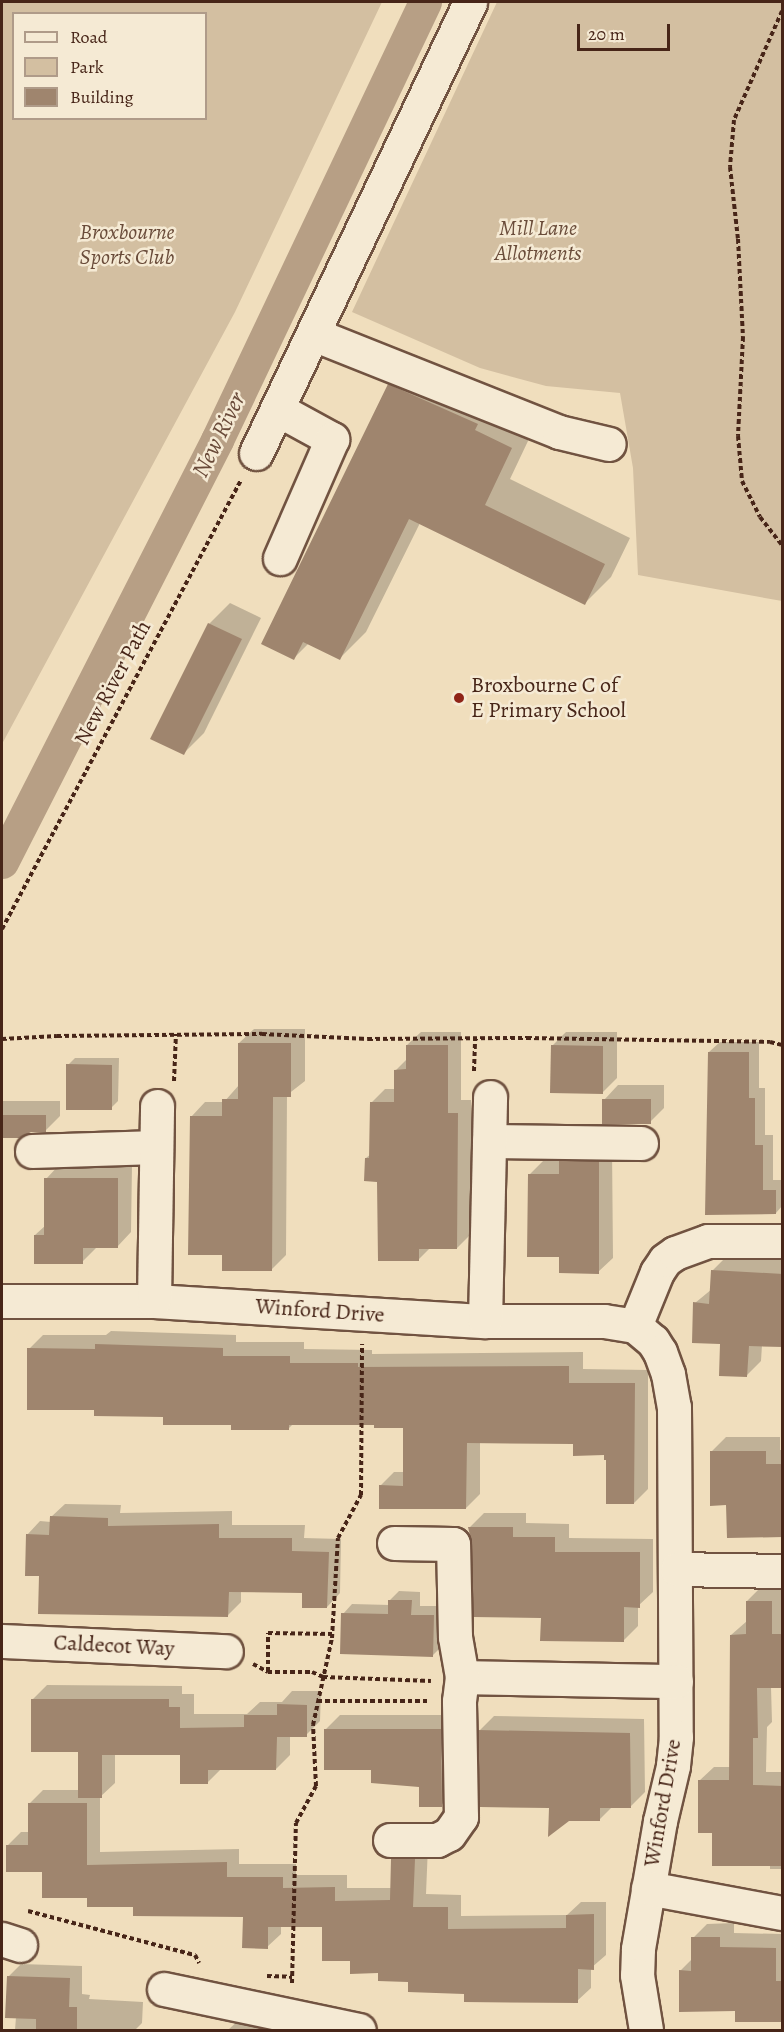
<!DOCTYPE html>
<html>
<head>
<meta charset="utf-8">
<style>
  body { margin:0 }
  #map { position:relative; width:784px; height:2032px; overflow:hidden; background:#f0debd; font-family:Alegreya,serif }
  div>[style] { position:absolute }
  .green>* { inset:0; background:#d3bfa1 }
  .shadow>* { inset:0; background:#0003 }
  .canal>* { height:33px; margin:-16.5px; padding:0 16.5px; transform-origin:16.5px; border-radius:16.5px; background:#b79f85 }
  .building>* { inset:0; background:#9f856e }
  .path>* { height:4px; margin-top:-2px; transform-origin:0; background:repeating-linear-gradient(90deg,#472518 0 4.5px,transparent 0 7.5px) }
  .roads { filter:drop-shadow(2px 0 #715341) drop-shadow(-2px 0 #715341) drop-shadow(0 2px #715341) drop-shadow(0 -2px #715341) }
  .minor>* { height:33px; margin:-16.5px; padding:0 16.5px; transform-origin:16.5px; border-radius:16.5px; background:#f5ead4 }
  .dots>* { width:16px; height:16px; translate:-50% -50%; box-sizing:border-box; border:3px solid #f5ead4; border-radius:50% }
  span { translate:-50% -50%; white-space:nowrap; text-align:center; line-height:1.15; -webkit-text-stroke:5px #f5ead4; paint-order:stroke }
  .park-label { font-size:22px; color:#6a4c3a; font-style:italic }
  .street-label { font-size:22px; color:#472518 }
  .poi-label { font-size:22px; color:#472518 }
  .left { translate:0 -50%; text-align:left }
  .water-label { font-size:24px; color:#694a39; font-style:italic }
  .frame { position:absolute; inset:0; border:3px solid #472518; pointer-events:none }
  .legend { position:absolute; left:12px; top:12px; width:195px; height:108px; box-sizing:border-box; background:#f5ead4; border:2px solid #af9b89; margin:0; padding:8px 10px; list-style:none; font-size:18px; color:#472518 }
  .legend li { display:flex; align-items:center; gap:12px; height:30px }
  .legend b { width:30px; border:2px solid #af9b89 }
  .scale { position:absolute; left:577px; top:24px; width:93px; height:27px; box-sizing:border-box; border:3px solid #472518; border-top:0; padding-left:8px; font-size:18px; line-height:21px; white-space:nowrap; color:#472518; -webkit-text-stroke:4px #f5ead4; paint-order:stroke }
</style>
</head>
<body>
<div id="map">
  <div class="green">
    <div style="clip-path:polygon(evenodd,2px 2px,382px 2px,235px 312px,2px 744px,2px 2px,14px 14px,206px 14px,206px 118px,14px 118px,14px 14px)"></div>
    <div style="clip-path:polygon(497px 2px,782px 2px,782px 601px,638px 575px,633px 468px,620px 393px,546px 386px,480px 368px,352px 312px)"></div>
  </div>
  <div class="shadow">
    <div style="clip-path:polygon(416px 359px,537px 422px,510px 479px,630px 538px,611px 577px,585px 603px,420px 523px,366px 632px,340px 658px,309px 643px,294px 658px,390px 385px)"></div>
    <div style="clip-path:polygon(230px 603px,261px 618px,204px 733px,184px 753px,209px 624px)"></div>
    <div style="clip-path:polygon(254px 1029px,305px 1029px,305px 1081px,287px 1095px,286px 1255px,272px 1269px,224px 1253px,191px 1117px,205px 1102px,224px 1102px,239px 1085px,239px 1043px)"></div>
    <div style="clip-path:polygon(421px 1032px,461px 1032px,461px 1100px,471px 1100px,471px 1234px,457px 1248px,430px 1248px,418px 1260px,366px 1158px,371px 1154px,371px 1103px,385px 1089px,396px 1089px,396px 1070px,408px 1058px,407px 1045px)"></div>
    <div style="clip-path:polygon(566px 1032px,617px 1032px,617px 1078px,603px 1092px,552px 1046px)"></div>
    <div style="clip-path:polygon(720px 1042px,759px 1042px,759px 1088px,765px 1088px,765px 1135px,773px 1135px,773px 1180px,782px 1180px,782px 1206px,776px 1213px,707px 1213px,709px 1052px)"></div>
    <div style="clip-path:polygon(75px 1058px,119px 1058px,118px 1101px,111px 1108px,68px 1065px)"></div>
    <div style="clip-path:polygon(618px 1085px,664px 1085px,664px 1108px,650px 1122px,604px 1100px)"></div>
    <div style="clip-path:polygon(2px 1101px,60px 1101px,60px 1116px,46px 1130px,30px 1131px,18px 1137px,2px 1137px)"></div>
    <div style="clip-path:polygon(575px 1147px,612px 1147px,613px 1258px,598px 1272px,561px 1256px,530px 1174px,544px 1160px,562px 1160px)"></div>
    <div style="clip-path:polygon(60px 1164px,132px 1165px,131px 1232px,117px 1247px,96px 1248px,82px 1262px,35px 1235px,46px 1225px,46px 1179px)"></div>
    <div style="clip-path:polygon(727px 1256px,782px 1260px,782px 1346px,762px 1345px,761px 1361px,747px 1375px,695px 1303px,712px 1289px,712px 1271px)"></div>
    <div style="clip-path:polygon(111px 1331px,236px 1335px,236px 1342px,304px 1342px,304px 1349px,372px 1350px,372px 1354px,583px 1352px,583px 1369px,648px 1370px,648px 1489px,634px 1503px,605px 1454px,574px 1442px,480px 1442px,480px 1494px,466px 1508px,380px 1486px,394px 1472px,405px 1472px,405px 1427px,376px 1423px,294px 1423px,289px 1428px,96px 1409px,29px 1349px,43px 1335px,106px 1335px)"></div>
    <div style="clip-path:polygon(726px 1437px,780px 1437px,780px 1450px,782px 1450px,782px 1537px,728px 1504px,711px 1452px)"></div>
    <div style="clip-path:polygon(65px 1504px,121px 1505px,120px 1513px,232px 1511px,232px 1525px,305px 1525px,304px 1538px,341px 1539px,340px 1593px,327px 1607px,304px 1592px,241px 1591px,241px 1602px,227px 1616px,40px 1575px,27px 1535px,40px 1521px,51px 1522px,51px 1517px)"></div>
    <div style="clip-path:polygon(484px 1513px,526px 1513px,526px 1523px,569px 1524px,569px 1538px,653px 1539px,653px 1592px,638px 1606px,638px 1626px,624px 1640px,542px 1616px,473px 1543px,470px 1527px)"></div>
    <div style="clip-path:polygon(761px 1587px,782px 1587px,782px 1687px,771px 1687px,772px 1722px,767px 1727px,766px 1772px,782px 1772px,782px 1869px,770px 1869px,770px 1865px,713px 1831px,699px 1781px,714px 1767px,730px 1767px,731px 1635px,747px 1621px,747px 1601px)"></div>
    <div style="clip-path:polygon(399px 1591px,420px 1592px,420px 1606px,443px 1606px,442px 1646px,433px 1655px,343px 1614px,352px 1604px,390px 1605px,390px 1600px)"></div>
    <div style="clip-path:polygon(47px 1685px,182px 1686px,182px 1694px,194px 1694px,194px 1714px,247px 1714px,260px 1702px,282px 1702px,292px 1691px,321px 1691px,320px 1721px,306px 1735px,290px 1735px,290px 1755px,276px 1769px,222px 1768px,208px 1782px,182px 1754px,115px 1753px,115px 1783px,100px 1797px,100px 1852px,239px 1849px,239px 1864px,296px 1864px,296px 1875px,347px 1875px,347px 1888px,392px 1888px,393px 1859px,406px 1846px,428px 1846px,426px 1894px,461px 1895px,461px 1916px,567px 1915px,581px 1902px,606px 1902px,606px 1955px,591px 1968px,591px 1988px,577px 2001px,466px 1993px,409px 1981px,352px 1960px,323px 1926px,281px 1925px,281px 1934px,267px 1947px,244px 1915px,135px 1906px,88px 1897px,8px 1845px,21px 1832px,30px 1832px,29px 1804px,43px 1790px,80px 1790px,80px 1750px,33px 1699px)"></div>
    <div style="clip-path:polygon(340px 1715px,454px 1715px,456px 1791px,441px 1805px,420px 1785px,372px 1769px,326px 1729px)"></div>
    <div style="clip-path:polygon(494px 1716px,644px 1719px,645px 1792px,631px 1806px,613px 1806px,599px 1820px,550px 1807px,480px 1730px)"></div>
    <div style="clip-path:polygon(734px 1923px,734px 1933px,782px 1934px,782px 2021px,736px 2010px,680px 1971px,693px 1958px,693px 1938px,707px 1924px)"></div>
    <div style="clip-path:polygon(21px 1964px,82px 1966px,82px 1994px,90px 1995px,89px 1999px,143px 2002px,142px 2023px,135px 2030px,15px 2030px,16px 2017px,8px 1977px)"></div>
    <div style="clip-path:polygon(240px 2019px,291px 2030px,228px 2030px)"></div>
  </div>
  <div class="canal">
    <div style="left:2px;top:862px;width:474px;rotate:-63deg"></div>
    <div style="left:217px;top:440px;width:485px;rotate:-64.6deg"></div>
  </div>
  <div class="building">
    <div style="clip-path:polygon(388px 384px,478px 424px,475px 430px,512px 448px,485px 505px,605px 564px,585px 605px,409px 519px,340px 660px,303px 642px,294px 660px,261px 644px)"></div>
    <div style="clip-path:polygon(208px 623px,242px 639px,184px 755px,150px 739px)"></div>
    <div style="clip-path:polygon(238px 1043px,291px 1043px,291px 1097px,273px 1097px,272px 1271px,222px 1271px,222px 1255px,188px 1255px,190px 1116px,222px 1116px,222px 1099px,238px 1099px)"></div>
    <div style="clip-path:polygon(406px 1045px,448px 1045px,448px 1113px,458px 1113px,457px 1249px,419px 1249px,419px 1261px,378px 1261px,377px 1182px,364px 1181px,365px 1158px,369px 1158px,370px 1102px,394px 1102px,394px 1070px,406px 1069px)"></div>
    <div style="clip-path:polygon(551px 1045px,603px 1046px,603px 1094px,550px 1093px)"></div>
    <div style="clip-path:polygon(708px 1052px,749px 1052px,749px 1098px,755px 1098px,755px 1145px,763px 1145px,763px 1190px,776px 1190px,776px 1214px,705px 1215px)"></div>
    <div style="clip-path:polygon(66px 1064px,112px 1065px,112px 1110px,66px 1110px)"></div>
    <div style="clip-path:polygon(602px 1099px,651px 1099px,651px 1124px,602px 1124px)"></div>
    <div style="clip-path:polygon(2px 1115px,46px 1115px,46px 1132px,31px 1132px,19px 1138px,2px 1138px)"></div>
    <div style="clip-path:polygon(559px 1161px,599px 1161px,599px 1274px,559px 1273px,559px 1257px,527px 1257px,528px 1174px,559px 1174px)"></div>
    <div style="clip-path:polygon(44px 1178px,118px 1178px,118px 1248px,83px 1248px,83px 1264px,34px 1264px,34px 1235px,44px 1235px)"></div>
    <div style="clip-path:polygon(711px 1270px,783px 1274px,783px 1347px,749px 1346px,747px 1377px,719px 1376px,720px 1344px,692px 1343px,693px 1302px,709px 1304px)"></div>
    <div style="clip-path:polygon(95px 1344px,223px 1348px,223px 1356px,290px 1356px,290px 1363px,358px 1363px,358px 1367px,569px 1366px,569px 1383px,635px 1383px,634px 1504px,606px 1504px,606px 1460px,604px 1460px,604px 1455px,573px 1456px,573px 1444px,467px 1443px,466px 1509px,379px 1509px,379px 1485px,403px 1486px,403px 1428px,374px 1428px,374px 1425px,289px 1425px,289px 1430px,231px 1430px,231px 1425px,163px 1425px,163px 1417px,94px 1416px,94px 1410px,27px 1410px,27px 1348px,95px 1349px)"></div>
    <div style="clip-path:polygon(710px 1451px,766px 1451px,766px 1464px,783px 1464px,783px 1537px,727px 1538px,726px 1505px,710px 1506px)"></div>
    <div style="clip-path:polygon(50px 1516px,108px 1518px,108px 1526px,219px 1524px,219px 1538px,292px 1538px,292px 1551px,329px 1552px,327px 1608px,302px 1608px,302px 1593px,229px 1592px,228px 1617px,38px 1614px,39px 1576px,25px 1576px,26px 1534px,49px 1535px)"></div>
    <div style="clip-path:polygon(468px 1527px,513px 1527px,513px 1537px,555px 1537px,555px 1552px,640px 1552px,640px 1608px,624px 1607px,624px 1642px,540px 1641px,541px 1618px,473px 1617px,472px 1544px)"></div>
    <div style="clip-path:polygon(388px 1600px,412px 1600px,411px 1615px,434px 1615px,433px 1657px,340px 1654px,341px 1613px,388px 1614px)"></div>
    <div style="clip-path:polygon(746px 1601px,772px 1601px,772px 1634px,783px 1634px,783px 1688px,757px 1688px,758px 1738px,753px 1738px,753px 1785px,783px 1786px,783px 1866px,712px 1866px,712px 1833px,698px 1833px,698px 1780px,729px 1780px,730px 1635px,746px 1634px)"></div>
    <div style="clip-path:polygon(31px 1699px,169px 1699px,169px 1707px,180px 1707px,180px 1728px,244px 1727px,244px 1715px,277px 1715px,277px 1704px,307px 1705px,307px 1737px,277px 1737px,276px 1770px,208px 1770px,208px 1784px,180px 1784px,180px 1755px,102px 1755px,102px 1798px,78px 1798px,78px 1752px,31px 1752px)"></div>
    <div style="clip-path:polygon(324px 1729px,441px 1729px,442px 1807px,419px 1807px,419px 1787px,371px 1783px,371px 1770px,324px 1770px)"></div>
    <div style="clip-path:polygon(478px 1730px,630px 1733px,631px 1808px,600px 1808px,600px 1821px,569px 1821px,548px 1837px,549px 1808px,480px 1807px)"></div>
    <div style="clip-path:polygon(28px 1803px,87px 1803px,87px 1865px,227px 1862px,227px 1877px,283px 1877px,283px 1888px,335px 1887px,335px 1901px,390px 1900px,391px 1859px,415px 1859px,413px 1907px,448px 1907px,448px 1929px,566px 1928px,566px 1915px,594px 1914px,594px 1970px,578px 1969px,578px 2003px,464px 2002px,464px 1994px,408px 1992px,408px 1982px,378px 1981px,378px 1973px,350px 1974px,350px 1961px,322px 1961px,322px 1927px,268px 1927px,268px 1949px,242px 1948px,243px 1917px,133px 1916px,133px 1907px,87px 1907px,87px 1898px,42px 1898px,42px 1872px,6px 1872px,6px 1845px,28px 1845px)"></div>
    <div style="clip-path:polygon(691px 1937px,720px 1937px,720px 1947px,776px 1948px,776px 1981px,783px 1981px,783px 2022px,735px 2022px,735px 2011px,679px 2012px,679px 1970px,691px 1971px)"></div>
    <div style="clip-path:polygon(7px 1976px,70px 1978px,69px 2007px,77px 2007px,77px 2031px,36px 2031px,36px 2019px,5px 2018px)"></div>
  </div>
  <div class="path">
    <div style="left:782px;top:11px;width:119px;rotate:113.8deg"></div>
    <div style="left:734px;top:120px;width:47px;rotate:94.9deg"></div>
    <div style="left:730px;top:167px;width:72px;rotate:83.7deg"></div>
    <div style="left:738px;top:239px;width:98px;rotate:87.1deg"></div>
    <div style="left:743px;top:337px;width:99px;rotate:92.9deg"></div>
    <div style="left:738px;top:436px;width:45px;rotate:84.9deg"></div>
    <div style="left:742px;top:481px;width:40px;rotate:63.4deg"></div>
    <div style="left:760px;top:517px;width:36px;rotate:52deg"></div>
    <div style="left:2px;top:929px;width:509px;rotate:-61.97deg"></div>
    <div style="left:2px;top:1039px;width:55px;rotate:-3.1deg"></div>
    <div style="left:57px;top:1036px;width:205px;rotate:-0.6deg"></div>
    <div style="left:262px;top:1034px;width:106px;rotate:2.7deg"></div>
    <div style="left:368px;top:1039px;width:159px;rotate:-0.4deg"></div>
    <div style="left:527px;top:1038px;width:243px;rotate:0.9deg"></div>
    <div style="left:770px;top:1042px;width:12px;rotate:14deg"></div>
    <div style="left:474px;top:1071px;width:31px;rotate:-88deg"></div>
    <div style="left:174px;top:1081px;width:47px;rotate:-87.6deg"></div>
    <div style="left:253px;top:1664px;width:17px;rotate:28deg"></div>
    <div style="left:268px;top:1672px;width:44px"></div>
    <div style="left:312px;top:1672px;width:12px;rotate:24deg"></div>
    <div style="left:323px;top:1677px;width:108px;rotate:2.1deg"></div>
    <div style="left:268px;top:1672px;width:39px;rotate:-90deg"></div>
    <div style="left:268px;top:1633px;width:64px;rotate:0.9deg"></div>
    <div style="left:318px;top:1701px;width:110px"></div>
    <div style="left:28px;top:1911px;width:173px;rotate:14.8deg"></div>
    <div style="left:195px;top:1955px;width:9px;rotate:63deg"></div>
    <div style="left:267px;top:1976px;width:25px;rotate:2deg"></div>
    <div style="left:292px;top:1983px;width:160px;rotate:-88.6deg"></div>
    <div style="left:296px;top:1823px;width:42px;rotate:-61.6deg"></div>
    <div style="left:316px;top:1786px;width:61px;rotate:-92.8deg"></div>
    <div style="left:313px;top:1725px;width:89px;rotate:-77.7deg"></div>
    <div style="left:332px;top:1638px;width:100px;rotate:-86.6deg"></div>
    <div style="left:338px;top:1538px;width:49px;rotate:-61.9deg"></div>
    <div style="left:361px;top:1495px;width:151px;rotate:-89.6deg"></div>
  </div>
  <div class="roads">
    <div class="minor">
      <div style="left:313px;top:334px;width:265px;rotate:21.7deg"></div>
      <div style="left:559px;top:432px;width:51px;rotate:13.5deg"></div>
      <div style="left:277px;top:409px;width:63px;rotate:28.6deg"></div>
      <div style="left:332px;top:439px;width:130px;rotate:113.6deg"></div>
      <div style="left:256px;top:453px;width:499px;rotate:-64.6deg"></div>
      <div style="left:489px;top:1141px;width:152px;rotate:0.8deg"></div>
      <div style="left:32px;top:1151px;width:124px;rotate:-1.8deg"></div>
      <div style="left:2px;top:1301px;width:152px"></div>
      <div style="left:154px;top:1301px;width:332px;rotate:3.5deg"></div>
      <div style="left:485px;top:1321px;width:119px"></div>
      <div style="left:604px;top:1321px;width:31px;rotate:9deg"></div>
      <div style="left:635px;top:1326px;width:23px;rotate:40deg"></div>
      <div style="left:653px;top:1341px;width:13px;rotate:58deg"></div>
      <div style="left:660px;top:1352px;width:23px;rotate:70deg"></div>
      <div style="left:668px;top:1374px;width:34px;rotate:80deg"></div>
      <div style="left:674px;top:1407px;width:330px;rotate:89.7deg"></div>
      <div style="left:676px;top:1737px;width:29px;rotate:96deg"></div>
      <div style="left:673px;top:1766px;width:57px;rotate:103.3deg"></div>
      <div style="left:660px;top:1821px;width:130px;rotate:99.8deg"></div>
      <div style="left:638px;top:1949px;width:26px;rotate:92deg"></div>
      <div style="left:637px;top:1975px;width:56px;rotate:80.7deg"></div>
      <div style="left:154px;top:1301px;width:195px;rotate:-89.1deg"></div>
      <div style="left:485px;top:1321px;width:224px;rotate:-88.7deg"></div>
      <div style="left:635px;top:1326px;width:58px;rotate:-67.8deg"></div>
      <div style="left:657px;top:1272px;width:14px;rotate:-56deg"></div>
      <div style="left:665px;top:1260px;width:12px;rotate:-35deg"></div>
      <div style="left:675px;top:1253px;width:35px;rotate:-20deg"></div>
      <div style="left:708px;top:1241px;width:74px"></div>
      <div style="left:677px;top:1569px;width:105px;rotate:1.1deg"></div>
      <div style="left:2px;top:1641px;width:224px;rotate:2.6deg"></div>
      <div style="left:462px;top:1677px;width:214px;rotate:1.1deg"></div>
      <div style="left:390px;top:1840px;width:47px"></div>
      <div style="left:437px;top:1840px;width:13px;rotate:-27deg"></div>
      <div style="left:449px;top:1834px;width:21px;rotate:-55deg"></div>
      <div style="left:461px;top:1817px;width:116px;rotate:-91deg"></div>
      <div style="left:459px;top:1701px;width:24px;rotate:-83deg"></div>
      <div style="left:462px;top:1677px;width:41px;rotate:-99.9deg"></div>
      <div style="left:455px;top:1637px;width:93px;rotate:-91.2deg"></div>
      <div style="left:453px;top:1544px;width:59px;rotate:-179deg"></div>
      <div style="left:648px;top:1888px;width:136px;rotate:10.6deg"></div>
      <div style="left:2px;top:1939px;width:19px;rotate:18deg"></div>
      <div style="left:164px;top:1989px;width:199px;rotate:11.9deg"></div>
    </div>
  </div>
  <div class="dots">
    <div style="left:459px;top:698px;background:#8f2418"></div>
  </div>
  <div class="park-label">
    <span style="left:538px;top:241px">Mill Lane<br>Allotments</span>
    <span style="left:127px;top:245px">Broxbourne<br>Sports Club</span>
  </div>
  <div class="street-label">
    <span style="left:113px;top:683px;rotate:-62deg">New River Path</span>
    <span style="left:320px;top:1311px;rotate:4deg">Winford Drive</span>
    <span style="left:114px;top:1646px;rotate:3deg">Caldecot Way</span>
    <span style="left:663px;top:1803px;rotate:-80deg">Winford Drive</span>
  </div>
  <div class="poi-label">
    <span class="left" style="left:471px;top:698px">Broxbourne C of<br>E Primary School</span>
  </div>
  <div class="water-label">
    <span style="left:219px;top:435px;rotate:-64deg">New River</span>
  </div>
  <div class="frame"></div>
  <ul class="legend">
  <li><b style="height:8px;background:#f5ead4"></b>Road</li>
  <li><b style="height:16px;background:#d3bfa1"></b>Park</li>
  <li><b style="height:16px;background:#9f856e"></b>Building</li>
  </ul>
  <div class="scale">20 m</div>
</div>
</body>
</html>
